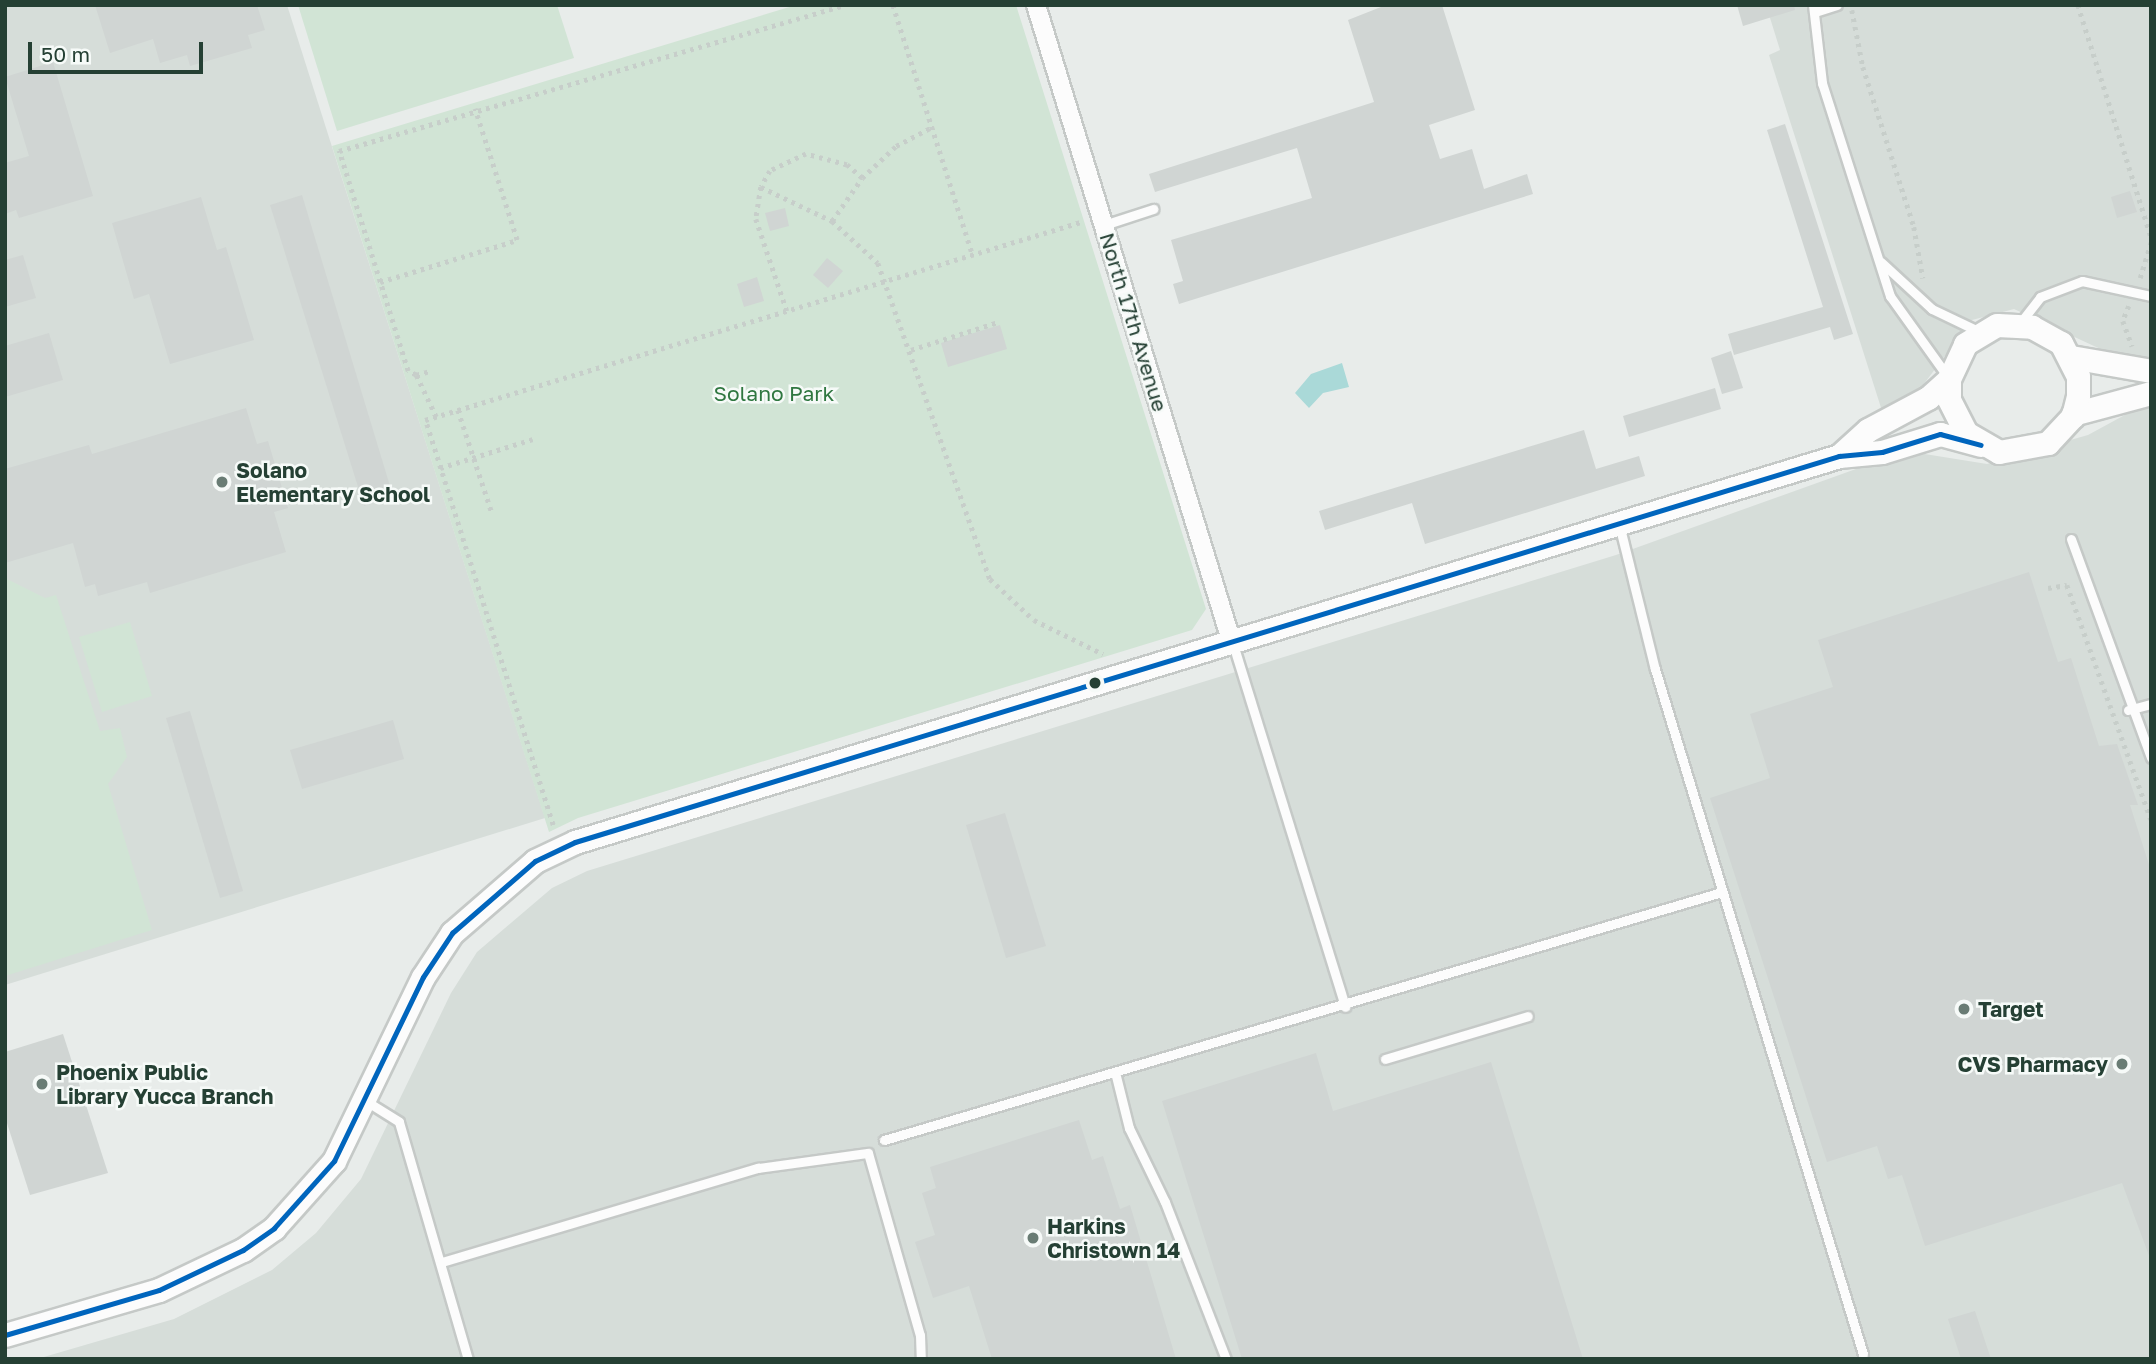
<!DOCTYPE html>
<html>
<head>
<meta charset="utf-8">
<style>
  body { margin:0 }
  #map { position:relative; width:2156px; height:1364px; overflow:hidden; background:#e8ecea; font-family:"Golos Text",sans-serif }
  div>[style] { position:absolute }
  .built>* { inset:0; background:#d6ddd9 }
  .green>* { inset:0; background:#d1e4d5 }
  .water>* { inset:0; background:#aad9d8 }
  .building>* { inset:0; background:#d0d5d3 }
  .path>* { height:4.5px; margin-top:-2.25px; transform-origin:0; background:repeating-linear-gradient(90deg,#c7ceca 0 3.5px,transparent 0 8.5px) }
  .roads { filter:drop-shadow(2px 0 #c5c9c7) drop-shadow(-2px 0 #c5c9c7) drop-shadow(0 2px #c5c9c7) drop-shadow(0 -2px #c5c9c7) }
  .service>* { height:9px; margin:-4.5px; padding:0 4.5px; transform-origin:4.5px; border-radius:4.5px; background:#fcfcfc }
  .minor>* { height:18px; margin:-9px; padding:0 9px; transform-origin:9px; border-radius:9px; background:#fcfcfc }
  .tertiary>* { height:23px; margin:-11.5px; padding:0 11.5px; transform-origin:11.5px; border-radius:11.5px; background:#fcfcfc }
  .bus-1>* { height:5px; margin:-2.5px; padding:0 2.5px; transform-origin:2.5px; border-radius:2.5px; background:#0065bd }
  .dots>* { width:19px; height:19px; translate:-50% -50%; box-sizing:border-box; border:4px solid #f6faf8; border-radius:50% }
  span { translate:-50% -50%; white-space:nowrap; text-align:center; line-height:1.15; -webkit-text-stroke:5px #f6faf8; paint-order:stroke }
  .street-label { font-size:21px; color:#254034 }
  .park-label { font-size:21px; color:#2f7740 }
  .poi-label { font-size:21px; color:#254034; font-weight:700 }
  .left { translate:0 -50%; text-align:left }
  .right { translate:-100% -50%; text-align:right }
  .frame { position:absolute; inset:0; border:7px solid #254034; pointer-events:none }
  .scale { position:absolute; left:28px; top:42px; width:175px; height:32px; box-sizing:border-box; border:4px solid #254034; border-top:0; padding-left:9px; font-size:21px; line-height:24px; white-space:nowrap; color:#254034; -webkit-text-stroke:5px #f6faf8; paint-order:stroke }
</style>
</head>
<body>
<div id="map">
  <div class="built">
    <div style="clip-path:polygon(5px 5px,287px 5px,545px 818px,5px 985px)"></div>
    <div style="clip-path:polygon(1766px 5px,2151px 5px,2151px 362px,2109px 353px,2014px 309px,1972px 320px,1917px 393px,1883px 414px,1769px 55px,1780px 50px)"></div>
    <div style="clip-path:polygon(2145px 404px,2151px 404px,2151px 1359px,37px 1359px,174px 1319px,272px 1270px,316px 1233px,361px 1179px,451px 993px,477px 952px,552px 888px,587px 871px,1616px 555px,1906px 451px,1987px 464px,2088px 435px)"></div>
  </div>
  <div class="green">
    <div style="clip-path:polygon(298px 5px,557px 5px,574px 58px,337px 131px)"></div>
    <div style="clip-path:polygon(796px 5px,1016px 5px,1206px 609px,1192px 630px,578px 818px,549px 832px,332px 146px)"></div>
    <div style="clip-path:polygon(5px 578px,45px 598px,56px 595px,100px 731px,120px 728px,127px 757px,108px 784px,152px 930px,5px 976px)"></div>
    <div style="clip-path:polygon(130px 622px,152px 696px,102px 712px,79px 637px)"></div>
  </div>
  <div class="water">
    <div style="clip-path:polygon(1342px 363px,1349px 387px,1323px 393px,1309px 408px,1295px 393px,1311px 374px)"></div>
  </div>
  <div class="building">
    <div style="clip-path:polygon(95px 5px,257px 5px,265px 30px,248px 35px,252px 48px,190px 66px,187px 55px,160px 63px,153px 39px,110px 53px)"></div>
    <div style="clip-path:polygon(1386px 5px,1442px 5px,1475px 110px,1429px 125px,1440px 159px,1472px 149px,1484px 189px,1527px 174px,1533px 194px,1179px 304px,1173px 284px,1183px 281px,1171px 240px,1312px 198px,1297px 148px,1155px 192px,1149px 174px,1374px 102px,1348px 20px)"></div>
    <div style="clip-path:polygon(1737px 5px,1794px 5px,1795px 10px,1743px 26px)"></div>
    <div style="clip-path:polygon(53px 62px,93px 196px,19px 218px,16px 210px,5px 214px,5px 163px,29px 156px,5px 77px)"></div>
    <div style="clip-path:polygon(1785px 124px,1853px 334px,1834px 340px,1830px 327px,1734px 355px,1728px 334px,1823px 307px,1767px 130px)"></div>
    <div style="clip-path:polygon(2130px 191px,2137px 212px,2117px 218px,2111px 197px)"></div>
    <div style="clip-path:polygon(302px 195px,393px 496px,364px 506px,270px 205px)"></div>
    <div style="clip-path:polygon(201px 197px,217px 250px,226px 247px,254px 340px,170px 364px,149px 294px,134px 299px,112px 223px)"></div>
    <div style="clip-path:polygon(785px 208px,789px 226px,770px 231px,765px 213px)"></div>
    <div style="clip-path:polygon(23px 255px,36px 298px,5px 307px,5px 260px)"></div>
    <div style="clip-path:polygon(827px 258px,843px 271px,828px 288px,813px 275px)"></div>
    <div style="clip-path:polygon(757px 277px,764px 301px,744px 307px,737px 284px)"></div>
    <div style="clip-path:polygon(1000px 325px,1007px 349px,948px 367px,941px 343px)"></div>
    <div style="clip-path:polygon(49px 333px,63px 380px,5px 397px,5px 346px)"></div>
    <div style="clip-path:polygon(1731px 351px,1743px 388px,1722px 394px,1711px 358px)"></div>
    <div style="clip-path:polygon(1715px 388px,1721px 409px,1629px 437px,1623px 416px)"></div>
    <div style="clip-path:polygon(246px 408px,257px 444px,268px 441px,288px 508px,274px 512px,286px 552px,150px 593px,147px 582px,98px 596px,95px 584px,85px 587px,73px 543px,5px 563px,5px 469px,89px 445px,92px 454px)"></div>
    <div style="clip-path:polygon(1584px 430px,1596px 469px,1639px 456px,1645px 476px,1425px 544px,1412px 503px,1325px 530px,1319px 511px)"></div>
    <div style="clip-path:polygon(2029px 572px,2058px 662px,2071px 658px,2099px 746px,2117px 744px,2138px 805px,2130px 805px,2151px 871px,2151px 1261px,2122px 1183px,1925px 1246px,1902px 1175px,1888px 1179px,1877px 1146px,1827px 1162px,1710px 798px,1770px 778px,1750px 714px,1833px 687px,1818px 640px)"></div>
    <div style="clip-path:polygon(190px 711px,243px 891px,220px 898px,166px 718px)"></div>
    <div style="clip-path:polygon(393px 720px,404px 759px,302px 789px,290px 750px)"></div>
    <div style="clip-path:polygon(1005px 813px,1046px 946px,1006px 958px,966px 825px)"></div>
    <div style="clip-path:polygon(63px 1034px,108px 1173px,30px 1195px,5px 1117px,5px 1052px)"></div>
    <div style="clip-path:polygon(1316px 1053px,1333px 1111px,1491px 1062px,1583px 1359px,1242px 1359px,1162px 1101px)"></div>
    <div style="clip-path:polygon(1079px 1120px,1092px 1160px,1103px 1156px,1120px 1209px,1130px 1205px,1176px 1359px,992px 1359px,969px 1286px,933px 1298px,915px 1242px,935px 1235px,922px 1193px,936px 1188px,930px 1167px)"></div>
    <div style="clip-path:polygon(1975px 1311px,1991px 1359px,1961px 1359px,1948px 1319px)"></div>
  </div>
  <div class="path">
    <div style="left:893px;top:5px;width:262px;rotate:72.3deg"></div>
    <div style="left:2078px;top:5px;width:242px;rotate:72.5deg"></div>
    <div style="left:1852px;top:10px;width:58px;rotate:79.1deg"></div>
    <div style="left:1863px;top:67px;width:168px;rotate:72.3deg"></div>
    <div style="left:1914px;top:227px;width:52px;rotate:80deg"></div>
    <div style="left:862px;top:178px;width:47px;rotate:-43.3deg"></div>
    <div style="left:896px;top:146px;width:41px;rotate:-27.8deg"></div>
    <div style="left:761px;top:187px;width:32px;rotate:99deg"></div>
    <div style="left:756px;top:219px;width:97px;rotate:71.4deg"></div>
    <div style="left:832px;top:221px;width:52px;rotate:-55.1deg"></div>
    <div style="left:862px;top:178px;width:20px;rotate:-139deg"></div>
    <div style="left:847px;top:165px;width:42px;rotate:-165deg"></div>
    <div style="left:806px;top:154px;width:40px;rotate:155deg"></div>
    <div style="left:770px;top:171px;width:18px;rotate:119deg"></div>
    <div style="left:761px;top:187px;width:79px;rotate:25.6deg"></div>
    <div style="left:832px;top:221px;width:62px;rotate:42.4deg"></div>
    <div style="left:878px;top:263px;width:335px;rotate:70.5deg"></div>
    <div style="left:990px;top:579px;width:60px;rotate:43deg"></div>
    <div style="left:1034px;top:620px;width:77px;rotate:26.2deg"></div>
    <div style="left:2140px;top:278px;width:37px;rotate:-73deg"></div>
    <div style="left:380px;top:282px;width:143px;rotate:-17deg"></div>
    <div style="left:517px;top:240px;width:138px;rotate:-107.8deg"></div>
    <div style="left:2129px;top:306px;width:16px;rotate:112deg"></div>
    <div style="left:2123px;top:321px;width:27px;rotate:70deg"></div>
    <div style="left:911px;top:350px;width:91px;rotate:-17.8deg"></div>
    <div style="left:416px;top:375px;width:15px;rotate:-16deg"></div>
    <div style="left:458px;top:410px;width:108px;rotate:71.7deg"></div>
    <div style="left:436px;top:417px;width:47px;rotate:-115.5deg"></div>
    <div style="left:416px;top:375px;width:9px;rotate:-153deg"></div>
    <div style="left:408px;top:371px;width:231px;rotate:-107.4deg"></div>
    <div style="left:339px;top:151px;width:527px;rotate:-16.09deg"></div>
    <div style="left:440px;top:468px;width:97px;rotate:-17.3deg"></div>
    <div style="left:2048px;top:588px;width:19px;rotate:-9deg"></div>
    <div style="left:2067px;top:585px;width:249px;rotate:70.3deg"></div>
    <div style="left:553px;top:825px;width:425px;rotate:-107.5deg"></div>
    <div style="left:425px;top:420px;width:685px;rotate:-16.8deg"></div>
  </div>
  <div class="roads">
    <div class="service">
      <div style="left:1813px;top:5px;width:79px;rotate:83.4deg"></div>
      <div style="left:1822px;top:83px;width:224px;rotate:72.3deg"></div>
      <div style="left:1890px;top:296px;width:100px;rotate:54.4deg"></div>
      <div style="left:1815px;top:12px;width:23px;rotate:-18deg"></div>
      <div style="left:1104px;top:225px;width:52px;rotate:-18.1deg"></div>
      <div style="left:1881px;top:262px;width:69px;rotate:42.7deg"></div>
      <div style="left:1932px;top:309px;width:53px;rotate:25.6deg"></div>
      <div style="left:2020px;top:323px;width:33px;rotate:-52deg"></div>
      <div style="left:2040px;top:297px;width:45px;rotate:-20.9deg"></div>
      <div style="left:2082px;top:281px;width:71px;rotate:12.3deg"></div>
      <div style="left:1619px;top:524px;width:149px;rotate:76.1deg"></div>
      <div style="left:1655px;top:669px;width:716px;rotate:73.11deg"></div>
      <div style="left:2071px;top:539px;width:233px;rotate:69.9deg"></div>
      <div style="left:1232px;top:641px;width:383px;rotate:72.8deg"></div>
      <div style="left:2128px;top:710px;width:24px;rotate:-15deg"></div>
      <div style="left:1385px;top:1059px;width:149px;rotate:-16.7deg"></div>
      <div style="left:1116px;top:1076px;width:54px;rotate:76deg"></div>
      <div style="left:1129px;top:1128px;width:82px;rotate:64.1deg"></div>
      <div style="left:1165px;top:1202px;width:168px;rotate:68.8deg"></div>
      <div style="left:366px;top:1101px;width:39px;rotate:32deg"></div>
      <div style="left:399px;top:1122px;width:247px;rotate:73.8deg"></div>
      <div style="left:884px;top:1140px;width:874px;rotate:-16.49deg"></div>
      <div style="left:442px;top:1262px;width:330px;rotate:-16.6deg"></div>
      <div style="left:758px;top:1168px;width:111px;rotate:-7.8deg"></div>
      <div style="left:868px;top:1153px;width:189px;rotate:74.1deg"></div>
      <div style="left:920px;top:1335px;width:24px;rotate:88deg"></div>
    </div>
    <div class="minor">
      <div style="left:1036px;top:5px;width:664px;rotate:72.93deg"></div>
    </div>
    <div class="tertiary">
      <div style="left:2071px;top:357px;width:81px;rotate:9.9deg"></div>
      <div style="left:2073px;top:414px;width:81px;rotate:-15.1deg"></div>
      <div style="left:1839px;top:456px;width:39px;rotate:-42deg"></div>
      <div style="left:1868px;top:430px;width:68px;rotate:-28.1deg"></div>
      <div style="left:1928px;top:398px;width:28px;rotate:-42deg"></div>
      <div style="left:1949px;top:379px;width:38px;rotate:-65deg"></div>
      <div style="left:1965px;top:344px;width:37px;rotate:-31deg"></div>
      <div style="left:1997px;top:325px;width:35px;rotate:3deg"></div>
      <div style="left:2032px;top:327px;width:33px;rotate:29deg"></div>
      <div style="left:2061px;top:343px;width:37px;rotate:63deg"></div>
      <div style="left:2078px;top:376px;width:20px;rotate:90deg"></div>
      <div style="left:2078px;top:396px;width:21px;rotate:104deg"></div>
      <div style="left:2073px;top:416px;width:37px;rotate:133deg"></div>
      <div style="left:2048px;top:443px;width:50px;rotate:169.6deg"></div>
      <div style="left:1999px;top:452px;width:38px;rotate:-150deg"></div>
      <div style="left:1966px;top:433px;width:38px;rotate:-117deg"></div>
      <div style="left:1949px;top:399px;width:20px;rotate:-90deg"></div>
      <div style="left:5px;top:1335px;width:160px;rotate:-16.3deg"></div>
      <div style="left:159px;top:1290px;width:93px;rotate:-25.5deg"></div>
      <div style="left:243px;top:1250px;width:38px;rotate:-35deg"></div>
      <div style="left:274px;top:1228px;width:90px;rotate:-48.2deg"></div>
      <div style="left:334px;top:1161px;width:204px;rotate:-64.2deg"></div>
      <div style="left:423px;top:977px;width:53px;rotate:-56.6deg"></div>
      <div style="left:452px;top:933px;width:110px;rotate:-40.9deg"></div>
      <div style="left:535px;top:861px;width:44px;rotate:-25.4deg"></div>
      <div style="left:575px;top:842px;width:1322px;rotate:-16.98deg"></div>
      <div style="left:1839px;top:456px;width:43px;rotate:-5.3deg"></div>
      <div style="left:1882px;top:452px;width:61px;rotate:-17.2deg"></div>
      <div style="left:1940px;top:434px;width:42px;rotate:15deg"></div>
    </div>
  </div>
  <div class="bus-1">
    <div style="left:5px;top:1335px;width:160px;rotate:-16.3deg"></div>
    <div style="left:159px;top:1290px;width:93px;rotate:-25.5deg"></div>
    <div style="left:243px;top:1250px;width:38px;rotate:-35deg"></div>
    <div style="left:274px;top:1228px;width:90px;rotate:-48.2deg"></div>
    <div style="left:334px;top:1161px;width:204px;rotate:-64.2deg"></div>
    <div style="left:423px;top:977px;width:53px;rotate:-56.6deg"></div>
    <div style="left:452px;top:933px;width:110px;rotate:-40.9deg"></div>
    <div style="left:535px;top:861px;width:44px;rotate:-25.4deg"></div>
    <div style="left:575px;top:842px;width:1322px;rotate:-16.98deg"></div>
    <div style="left:1839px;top:456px;width:43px;rotate:-5.3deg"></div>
    <div style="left:1882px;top:452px;width:61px;rotate:-17.2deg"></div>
    <div style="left:1940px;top:434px;width:42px;rotate:15deg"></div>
  </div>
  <div class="dots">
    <div style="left:222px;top:482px;background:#697c74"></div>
    <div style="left:1095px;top:683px;background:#254034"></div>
    <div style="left:1964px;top:1009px;background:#697c74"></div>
    <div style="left:2122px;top:1064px;background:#697c74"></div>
    <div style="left:42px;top:1084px;background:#697c74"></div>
    <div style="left:1033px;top:1238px;background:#697c74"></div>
  </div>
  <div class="street-label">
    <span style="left:1134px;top:322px;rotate:73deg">North 17th Avenue</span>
  </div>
  <div class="park-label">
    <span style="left:774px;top:393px">Solano Park</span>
  </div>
  <div class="poi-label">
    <span class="left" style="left:236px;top:482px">Solano<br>Elementary School</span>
    <span class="left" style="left:1978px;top:1009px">Target</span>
    <span class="right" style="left:2108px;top:1064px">CVS Pharmacy</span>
    <span class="left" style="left:56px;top:1084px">Phoenix Public<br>Library Yucca Branch</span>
    <span class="left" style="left:1047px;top:1238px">Harkins<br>Christown 14</span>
  </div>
  <div class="frame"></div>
  <div class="scale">50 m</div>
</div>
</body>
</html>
